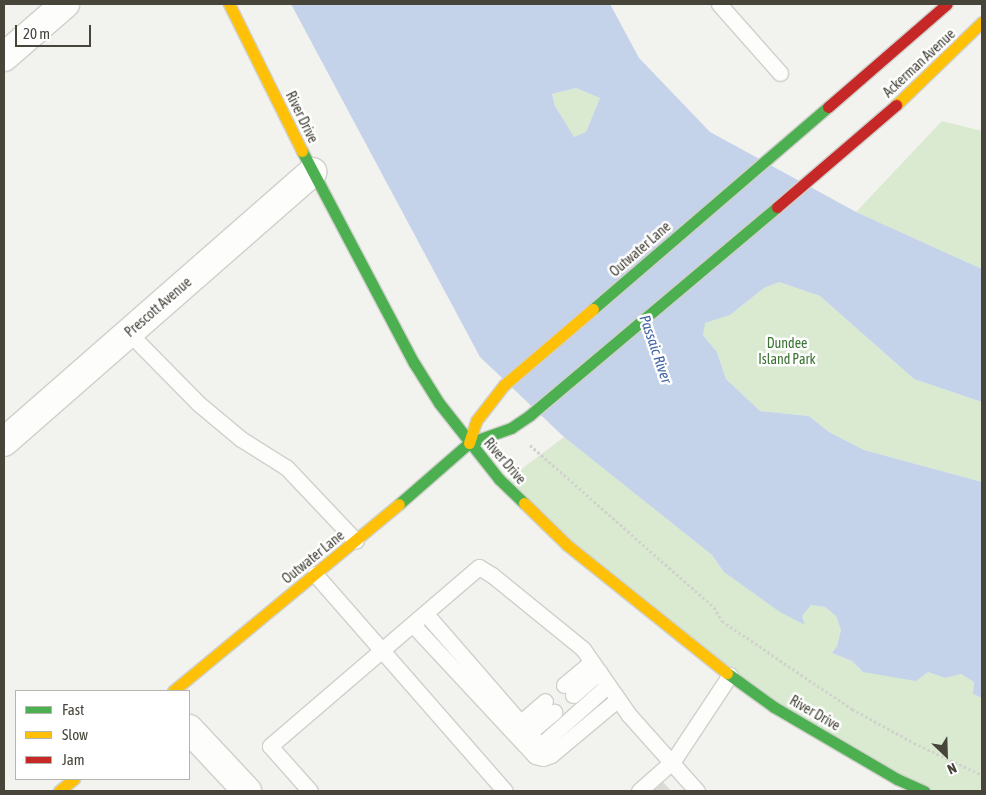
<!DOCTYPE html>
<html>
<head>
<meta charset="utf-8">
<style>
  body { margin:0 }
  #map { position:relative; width:986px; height:795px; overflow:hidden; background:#f2f2ee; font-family:"Asap Condensed",sans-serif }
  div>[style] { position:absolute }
  .green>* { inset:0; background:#daead1 }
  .water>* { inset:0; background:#c4d2ea }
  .building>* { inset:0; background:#dbdbd6 }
  .path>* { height:3px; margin-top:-1.5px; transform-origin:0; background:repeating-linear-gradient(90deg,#d2d2cc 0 2.5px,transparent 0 5px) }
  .roads { filter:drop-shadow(1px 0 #d0d0cb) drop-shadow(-1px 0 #d0d0cb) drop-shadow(0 1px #d0d0cb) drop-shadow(0 -1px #d0d0cb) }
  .lane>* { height:15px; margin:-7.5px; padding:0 7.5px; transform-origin:7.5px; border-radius:7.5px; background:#fdfdfc }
  .street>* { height:28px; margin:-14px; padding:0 14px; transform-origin:14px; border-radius:14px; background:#fdfdfc }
  .fast>* { height:11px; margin:-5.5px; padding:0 5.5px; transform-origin:5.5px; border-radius:5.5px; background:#4caf50 }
  .slow>* { height:11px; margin:-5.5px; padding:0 5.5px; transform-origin:5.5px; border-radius:5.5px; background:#ffc107 }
  .jam>* { height:11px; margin:-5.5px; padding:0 5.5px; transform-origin:5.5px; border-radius:5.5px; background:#c62828 }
  span { translate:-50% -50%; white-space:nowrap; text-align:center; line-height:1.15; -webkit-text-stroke:5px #fff; paint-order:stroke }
  .street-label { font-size:14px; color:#47453a }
  .park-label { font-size:14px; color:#3c7334 }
  .water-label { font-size:15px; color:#3f62a7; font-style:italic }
  .frame { position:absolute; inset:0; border:5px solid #47453a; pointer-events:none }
  .legend { position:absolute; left:15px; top:690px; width:175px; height:90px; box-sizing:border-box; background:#fff; border:1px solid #b5b5b0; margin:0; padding:6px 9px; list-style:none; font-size:15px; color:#47453a }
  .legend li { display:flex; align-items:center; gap:10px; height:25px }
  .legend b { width:25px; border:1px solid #b5b5b0 }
  .north { position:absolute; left:921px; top:730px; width:50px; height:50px; -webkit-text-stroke:4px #fff; paint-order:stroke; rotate:156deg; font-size:14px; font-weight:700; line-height:20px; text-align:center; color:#47453a }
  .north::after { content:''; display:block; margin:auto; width:18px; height:22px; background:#47453a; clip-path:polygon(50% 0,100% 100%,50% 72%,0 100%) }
  .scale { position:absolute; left:15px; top:25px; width:76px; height:22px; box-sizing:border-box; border:2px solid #47453a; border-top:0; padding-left:6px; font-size:15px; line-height:18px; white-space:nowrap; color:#47453a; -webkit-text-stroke:4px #fff; paint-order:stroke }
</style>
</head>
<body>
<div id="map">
  <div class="green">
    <div style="clip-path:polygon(576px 88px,600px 98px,586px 132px,574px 138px,555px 106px,552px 94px)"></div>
    <div style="clip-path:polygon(942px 121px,982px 131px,982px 269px,856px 212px)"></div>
    <div style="clip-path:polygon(779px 282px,820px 296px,914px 379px,982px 402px,982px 482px,864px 450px,829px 432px,809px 416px,760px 411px,726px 379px,717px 352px,703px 335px,704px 323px,730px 315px,764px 288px)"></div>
    <div style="clip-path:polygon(564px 437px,712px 555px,724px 572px,805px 624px,801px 616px,811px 605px,825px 607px,836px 616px,841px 630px,837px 646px,832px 653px,852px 661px,863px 672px,928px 672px,945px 678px,961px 674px,974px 682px,973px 694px,982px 698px,982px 791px,924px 791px,730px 675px,503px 483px)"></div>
  </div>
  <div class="water">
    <div style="clip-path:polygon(evenodd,291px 4px,610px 4px,639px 58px,710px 132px,856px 212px,982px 269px,982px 402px,914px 379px,820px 296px,779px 282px,764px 288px,730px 315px,705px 323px,703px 335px,717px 352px,726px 379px,760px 411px,809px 416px,829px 432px,864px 450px,982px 482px,982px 698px,973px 694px,974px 682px,961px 674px,945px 678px,928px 672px,916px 681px,863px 672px,852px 661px,832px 653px,837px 646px,841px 630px,836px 616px,825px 607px,811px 605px,802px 616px,805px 625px,780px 612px,724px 572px,712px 555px,564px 437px,480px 357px,291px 4px,576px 88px,600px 98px,586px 132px,574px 137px,555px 106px,552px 94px,576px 88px)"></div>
  </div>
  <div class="building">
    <div style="clip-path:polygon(663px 782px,671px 791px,653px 791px)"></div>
  </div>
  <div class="path">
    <div style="left:530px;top:445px;width:245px;rotate:41.4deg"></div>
    <div style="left:714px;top:607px;width:16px;rotate:60deg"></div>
    <div style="left:722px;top:621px;width:157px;rotate:34.1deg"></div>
    <div style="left:852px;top:709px;width:71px;rotate:28.7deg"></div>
    <div style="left:914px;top:743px;width:75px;rotate:25.2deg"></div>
  </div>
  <div class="roads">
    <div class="lane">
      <div style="left:719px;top:4px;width:92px;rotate:48.5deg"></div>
      <div style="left:129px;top:333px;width:100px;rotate:45.4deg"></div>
      <div style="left:199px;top:404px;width:55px;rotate:39.8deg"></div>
      <div style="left:241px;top:439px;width:54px;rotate:32.2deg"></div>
      <div style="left:287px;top:468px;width:100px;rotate:46.6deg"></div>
      <div style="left:315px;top:574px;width:288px;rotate:48.8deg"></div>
      <div style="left:426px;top:614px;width:172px;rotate:49deg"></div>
      <div style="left:539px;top:744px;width:4px;rotate:-14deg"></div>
      <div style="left:543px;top:743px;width:87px;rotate:-41.7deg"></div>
      <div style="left:413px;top:625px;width:179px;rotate:47deg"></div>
      <div style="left:535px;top:756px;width:8px;rotate:14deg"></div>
      <div style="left:543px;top:758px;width:9px;rotate:-21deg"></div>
      <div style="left:551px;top:755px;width:87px;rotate:-39.9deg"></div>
      <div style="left:564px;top:685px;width:35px;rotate:-40deg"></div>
      <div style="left:573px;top:695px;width:35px;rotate:-41deg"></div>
      <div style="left:520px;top:723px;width:33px;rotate:-41deg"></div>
      <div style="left:529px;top:733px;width:33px;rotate:-40deg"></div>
      <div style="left:310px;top:791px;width:60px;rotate:-131.6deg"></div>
      <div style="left:270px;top:746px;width:275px;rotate:-40.6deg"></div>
      <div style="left:479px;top:567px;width:15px;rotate:32deg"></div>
      <div style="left:492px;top:575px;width:117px;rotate:39.1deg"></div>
      <div style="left:583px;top:649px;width:80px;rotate:55.1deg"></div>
      <div style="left:629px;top:715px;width:102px;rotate:48.2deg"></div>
      <div style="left:639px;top:791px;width:45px;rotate:-41.4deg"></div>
      <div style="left:673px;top:761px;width:103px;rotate:-56.5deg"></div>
    </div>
    <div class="street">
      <div style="left:4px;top:57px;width:81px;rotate:-41deg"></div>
      <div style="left:4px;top:442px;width:410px;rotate:-41.2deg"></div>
      <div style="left:189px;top:729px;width:85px;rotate:46.9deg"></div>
    </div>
    <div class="fast">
      <div style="left:302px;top:151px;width:240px;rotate:62.2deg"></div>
      <div style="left:414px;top:363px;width:47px;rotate:58deg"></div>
      <div style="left:439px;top:403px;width:97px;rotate:51.7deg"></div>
      <div style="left:499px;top:479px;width:35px;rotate:44deg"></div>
      <div style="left:593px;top:309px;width:310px;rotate:-40.7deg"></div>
      <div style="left:399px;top:504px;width:93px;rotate:-41.1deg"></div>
      <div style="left:469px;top:443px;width:45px;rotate:-19.7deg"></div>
      <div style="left:511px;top:428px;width:23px;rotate:-34deg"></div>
      <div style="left:530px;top:415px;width:323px;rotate:-40.1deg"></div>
      <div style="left:727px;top:673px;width:58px;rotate:35.9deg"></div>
      <div style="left:774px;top:707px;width:143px;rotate:30.3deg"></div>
      <div style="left:897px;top:779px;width:30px;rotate:24deg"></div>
    </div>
    <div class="slow">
      <div style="left:229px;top:4px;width:164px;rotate:63.6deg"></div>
      <div style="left:896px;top:105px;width:120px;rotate:-44deg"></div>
      <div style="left:469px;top:443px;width:23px;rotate:-72deg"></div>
      <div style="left:476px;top:421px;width:46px;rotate:-52.1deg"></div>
      <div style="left:504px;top:385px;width:117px;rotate:-40.5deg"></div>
      <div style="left:524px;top:503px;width:60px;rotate:44.3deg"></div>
      <div style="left:567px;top:545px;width:205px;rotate:38.7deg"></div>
      <div style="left:173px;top:691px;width:293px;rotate:-39.6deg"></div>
      <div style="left:59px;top:791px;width:19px;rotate:-39deg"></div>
    </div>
    <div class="jam">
      <div style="left:828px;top:107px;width:157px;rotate:-40.9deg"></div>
      <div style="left:777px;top:207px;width:157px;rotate:-40.6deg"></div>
    </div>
  </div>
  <div class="street-label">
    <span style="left:919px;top:63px;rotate:-43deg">Ackerman Avenue</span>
    <span style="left:302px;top:117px;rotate:64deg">River Drive</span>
    <span style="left:640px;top:249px;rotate:-41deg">Outwater Lane</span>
    <span style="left:158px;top:307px;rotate:-41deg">Prescott Avenue</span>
    <span style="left:505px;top:461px;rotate:49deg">River Drive</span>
    <span style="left:313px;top:557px;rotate:-39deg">Outwater Lane</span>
    <span style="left:815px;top:713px;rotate:30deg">River Drive</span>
  </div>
  <div class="park-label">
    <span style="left:787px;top:351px">Dundee<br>Island Park</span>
  </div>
  <div class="water-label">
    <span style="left:656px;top:349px;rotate:71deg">Passaic River</span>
  </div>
  <div class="frame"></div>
  <ul class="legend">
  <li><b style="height:6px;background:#4caf50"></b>Fast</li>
  <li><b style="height:6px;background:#ffc107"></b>Slow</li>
  <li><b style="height:6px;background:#c62828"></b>Jam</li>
  </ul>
  <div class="north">N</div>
  <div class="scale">20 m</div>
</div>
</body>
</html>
